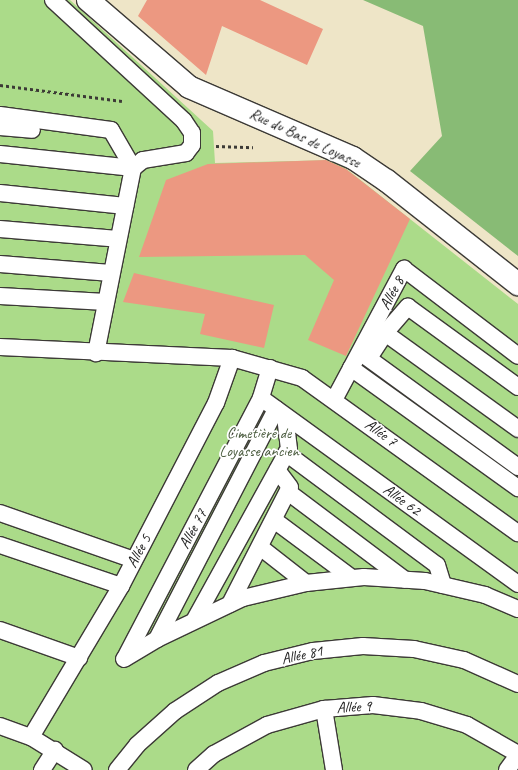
<!DOCTYPE html>
<html>
<head>
<meta charset="utf-8">
<style>
  body { margin:0 }
  #map { position:relative; width:518px; height:770px; overflow:hidden; background:#eee5c7; font-family:Caveat,sans-serif }
  div>[style] { position:absolute }
  .green>* { inset:0; background:#abdb89 }
  .forest>* { inset:0; background:#88bb75 }
  .building>* { inset:0; background:#ec9881 }
  .path>* { height:2.5px; margin-top:-1.25px; transform-origin:0; background:repeating-linear-gradient(90deg,#3c3a36 0 3px,transparent 0 6px) }
  .roads { filter:drop-shadow(1px 0 #3c3a36) drop-shadow(-1px 0 #3c3a36) drop-shadow(0 1px #3c3a36) drop-shadow(0 -1px #3c3a36) }
  .lane>* { height:16px; margin:-8px; padding:0 8px; transform-origin:8px; border-radius:8px; background:#fff }
  .street>* { height:22px; margin:-11px; padding:0 11px; transform-origin:11px; border-radius:11px; background:#fff }
  span { translate:-50% -50%; white-space:nowrap; text-align:center; line-height:1.15; -webkit-text-stroke:3.5px #fff; paint-order:stroke }
  .street-label { font-size:16px; color:#1c1c1c }
  .park-label { font-size:16px; color:#4e5f42 }
</style>
</head>
<body>
<div id="map">
  <div class="green">
    <div style="clip-path:polygon(0 0,70px 0,213px 131px,215px 163px,335px 160px,518px 304px,518px 770px,0 770px)"></div>
  </div>
  <div class="forest">
    <div style="clip-path:polygon(363px 0,518px 0,518px 256px,410px 171px,442px 136px,423px 26px)"></div>
  </div>
  <div class="building">
    <div style="clip-path:polygon(147px 0,260px 0,323px 29px,307px 65px,222px 26px,206px 75px,138px 16px)"></div>
    <div style="clip-path:polygon(326px 160px,346px 169px,410px 219px,346px 356px,308px 340px,334px 280px,305px 255px,139px 257px,166px 180px,208px 164px)"></div>
    <div style="clip-path:polygon(134px 273px,274px 305px,264px 348px,200px 334px,205px 314px,123px 302px)"></div>
  </div>
  <div class="path">
    <div style="left:0;top:85px;width:123px;rotate:7.5deg"></div>
    <div style="left:216px;top:146px;width:37px;rotate:2deg"></div>
  </div>
  <div class="roads">
    <div class="lane">
      <div style="left:53px;top:0;width:178px;rotate:42.7deg"></div>
      <div style="left:184px;top:121px;width:14px;rotate:56deg"></div>
      <div style="left:192px;top:133px;width:12px;rotate:90deg"></div>
      <div style="left:192px;top:145px;width:10px;rotate:127deg"></div>
      <div style="left:186px;top:153px;width:44px;rotate:170.8deg"></div>
      <div style="left:143px;top:160px;width:13px;rotate:141deg"></div>
      <div style="left:133px;top:168px;width:189px;rotate:101.3deg"></div>
      <div style="left:0;top:115px;width:112px;rotate:7.7deg"></div>
      <div style="left:111px;top:130px;width:44px;rotate:59.9deg"></div>
      <div style="left:0;top:127px;width:32px;rotate:5deg"></div>
      <div style="left:0;top:154px;width:134px;rotate:6deg"></div>
      <div style="left:0;top:193px;width:126px;rotate:5.9deg"></div>
      <div style="left:0;top:229px;width:118px;rotate:4.8deg"></div>
      <div style="left:0;top:264px;width:111px;rotate:4.6deg"></div>
      <div style="left:0;top:296px;width:106px;rotate:3.2deg"></div>
      <div style="left:385px;top:333px;width:164px;rotate:35.8deg"></div>
      <div style="left:0;top:347px;width:232px;rotate:2.7deg"></div>
      <div style="left:232px;top:358px;width:73px;rotate:15.9deg"></div>
      <div style="left:302px;top:378px;width:266px;rotate:35.7deg"></div>
      <div style="left:361px;top:353px;width:194px;rotate:36deg"></div>
      <div style="left:369px;top:358px;width:30px;rotate:-57deg"></div>
      <div style="left:385px;top:333px;width:35px;rotate:-49deg"></div>
      <div style="left:408px;top:307px;width:136px;rotate:36deg"></div>
      <div style="left:270px;top:368px;width:31px;rotate:107deg"></div>
      <div style="left:261px;top:398px;width:317px;rotate:35.9deg"></div>
      <div style="left:351px;top:368px;width:206px;rotate:35.7deg"></div>
      <div style="left:334px;top:400px;width:149px;rotate:-61.9deg"></div>
      <div style="left:404px;top:269px;width:143px;rotate:37.3deg"></div>
      <div style="left:286px;top:453px;width:188px;rotate:36.6deg"></div>
      <div style="left:437px;top:565px;width:21px;rotate:73deg"></div>
      <div style="left:288px;top:492px;width:146px;rotate:36.9deg"></div>
      <div style="left:0;top:513px;width:142px;rotate:19.3deg"></div>
      <div style="left:274px;top:520px;width:97px;rotate:36.6deg"></div>
      <div style="left:0;top:545px;width:128px;rotate:18.7deg"></div>
      <div style="left:260px;top:547px;width:58px;rotate:38deg"></div>
      <div style="left:230px;top:604px;width:131px;rotate:-62.9deg"></div>
      <div style="left:290px;top:487px;width:21px;rotate:-127deg"></div>
      <div style="left:195px;top:619px;width:194px;rotate:-61.1deg"></div>
      <div style="left:289px;top:449px;width:33px;rotate:-97deg"></div>
      <div style="left:0;top:630px;width:84px;rotate:19.5deg"></div>
      <div style="left:157px;top:639px;width:259px;rotate:-62.6deg"></div>
      <div style="left:125px;top:658px;width:293px;rotate:-62.4deg"></div>
      <div style="left:124px;top:659px;width:39px;rotate:-31deg"></div>
      <div style="left:157px;top:639px;width:95px;rotate:-25.5deg"></div>
      <div style="left:243px;top:598px;width:65px;rotate:-13.4deg"></div>
      <div style="left:306px;top:583px;width:58px;rotate:-5.9deg"></div>
      <div style="left:364px;top:577px;width:61px;rotate:3.8deg"></div>
      <div style="left:425px;top:581px;width:62px;rotate:13.1deg"></div>
      <div style="left:485px;top:595px;width:36px;rotate:23deg"></div>
      <div style="left:324px;top:709px;width:62px;rotate:80.7deg"></div>
      <div style="left:0;top:726px;width:33px;rotate:20deg"></div>
      <div style="left:31px;top:737px;width:62px;rotate:31.9deg"></div>
      <div style="left:31px;top:737px;width:176px;rotate:-59.2deg"></div>
      <div style="left:121px;top:586px;width:206px;rotate:-62.6deg"></div>
      <div style="left:216px;top:403px;width:48px;rotate:-70.4deg"></div>
      <div style="left:42px;top:770px;width:24px;rotate:-57deg"></div>
      <div style="left:117px;top:770px;width:32px;rotate:-51deg"></div>
      <div style="left:137px;top:745px;width:51px;rotate:-41.8deg"></div>
      <div style="left:175px;top:711px;width:51px;rotate:-33.1deg"></div>
      <div style="left:218px;top:683px;width:50px;rotate:-23.5deg"></div>
      <div style="left:264px;top:663px;width:50px;rotate:-13.8deg"></div>
      <div style="left:313px;top:651px;width:50px;rotate:-5.7deg"></div>
      <div style="left:363px;top:646px;width:51px;rotate:3.4deg"></div>
      <div style="left:414px;top:649px;width:51px;rotate:12.4deg"></div>
      <div style="left:464px;top:660px;width:59px;rotate:24deg"></div>
      <div style="left:196px;top:770px;width:24px;rotate:-42deg"></div>
      <div style="left:214px;top:754px;width:60px;rotate:-28.7deg"></div>
      <div style="left:267px;top:725px;width:59px;rotate:-15.7deg"></div>
      <div style="left:324px;top:709px;width:49px;rotate:-4.7deg"></div>
      <div style="left:373px;top:705px;width:48px;rotate:7.1deg"></div>
      <div style="left:421px;top:711px;width:48px;rotate:16.9deg"></div>
      <div style="left:467px;top:725px;width:59px;rotate:29.6deg"></div>
      <div style="left:507px;top:770px;width:19px;rotate:-54deg"></div>
    </div>
    <div class="street">
      <div style="left:88px;top:0;width:133px;rotate:40.7deg"></div>
      <div style="left:189px;top:87px;width:179px;rotate:23.4deg"></div>
      <div style="left:353px;top:158px;width:41px;rotate:34.1deg"></div>
      <div style="left:387px;top:181px;width:167px;rotate:38.2deg"></div>
    </div>
  </div>
  <div class="street-label">
    <span style="left:305px;top:138px;rotate:25deg">Rue du Bas de Loyasse</span>
    <span style="left:392px;top:293px;rotate:-62deg">Allée 8</span>
    <span style="left:381px;top:433px;rotate:36deg">Allée 7</span>
    <span style="left:402px;top:500px;rotate:36deg">Allée 62</span>
    <span style="left:193px;top:529px;rotate:-62deg">Allée 77</span>
    <span style="left:139px;top:551px;rotate:-62deg">Allée 5</span>
    <span style="left:302px;top:655px;rotate:-12deg">Allée 81</span>
    <span style="left:354px;top:707px;rotate:-3deg">Allée 9</span>
  </div>
  <div class="park-label">
    <span style="left:259px;top:442px">Cimetière de<br>Loyasse ancien</span>
  </div>
</div>
</body>
</html>
